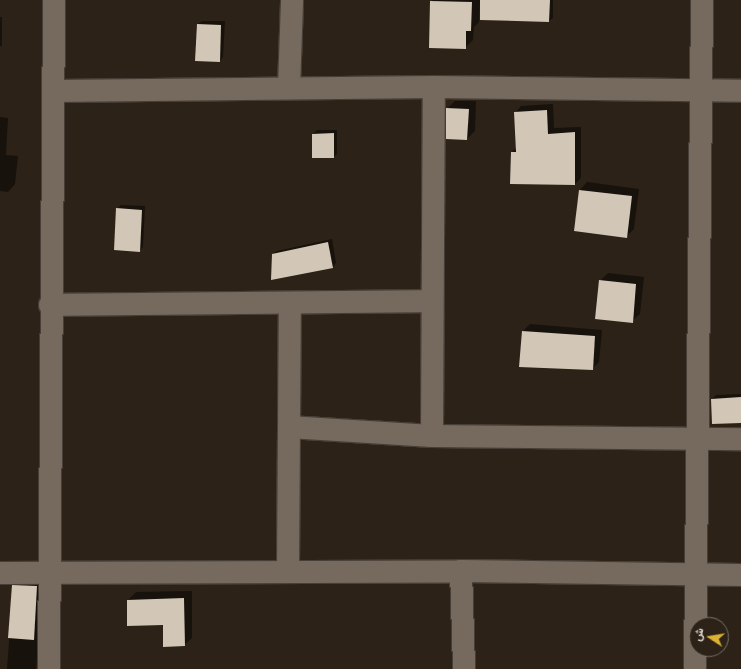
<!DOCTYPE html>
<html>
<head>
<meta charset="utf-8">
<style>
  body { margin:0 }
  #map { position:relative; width:741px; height:669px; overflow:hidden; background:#2c2217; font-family:"IBM Plex Sans",Vazirmatn,sans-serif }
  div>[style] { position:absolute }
  .shadow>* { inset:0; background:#0007 }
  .building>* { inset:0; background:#d2c6b7 }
  .roads { filter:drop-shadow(1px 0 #473f37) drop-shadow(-1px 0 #473f37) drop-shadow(0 1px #473f37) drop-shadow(0 -1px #473f37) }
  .minor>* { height:22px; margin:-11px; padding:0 11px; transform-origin:11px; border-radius:11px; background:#756a5d }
  .tertiary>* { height:22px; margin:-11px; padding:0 11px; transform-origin:11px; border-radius:11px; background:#756a5d }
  span { translate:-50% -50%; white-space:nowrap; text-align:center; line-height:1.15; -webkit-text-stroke:4px #2c2217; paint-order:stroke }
  .north { position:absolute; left:689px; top:617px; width:40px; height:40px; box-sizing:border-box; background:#2c2217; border:1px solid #776f65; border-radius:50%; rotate:282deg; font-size:11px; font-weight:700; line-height:16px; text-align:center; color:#e8e2da }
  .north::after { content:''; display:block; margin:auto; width:14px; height:18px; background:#dbb233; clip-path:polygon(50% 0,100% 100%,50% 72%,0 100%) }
</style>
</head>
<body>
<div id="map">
  <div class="shadow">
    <div style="clip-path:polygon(433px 0,480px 0,479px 22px,474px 27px,473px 40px,465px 48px,431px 2px)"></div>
    <div style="clip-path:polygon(516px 0,553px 0,553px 18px,549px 21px)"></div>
    <div style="clip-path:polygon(0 17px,2px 17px,2px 45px,0 47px)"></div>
    <div style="clip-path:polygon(202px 21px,225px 21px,223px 57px,220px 61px,198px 24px)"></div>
    <div style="clip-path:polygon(455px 101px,476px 101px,475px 131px,467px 139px,447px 109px)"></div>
    <div style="clip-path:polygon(553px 104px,554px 128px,581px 127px,581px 178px,575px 184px,512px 152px,517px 147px,515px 113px,521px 106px)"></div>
    <div style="clip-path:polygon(0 117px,8px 118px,6px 155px,18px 156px,15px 184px,8px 192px,0 191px)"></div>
    <div style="clip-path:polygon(317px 130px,337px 130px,337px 154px,333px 157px,313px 157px,313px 134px)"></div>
    <div style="clip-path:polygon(587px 182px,639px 189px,634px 229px,626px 237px,580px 190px)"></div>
    <div style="clip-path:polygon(121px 205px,145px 206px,143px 247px,139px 251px,117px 209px)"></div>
    <div style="clip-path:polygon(332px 239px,336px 263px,333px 267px,273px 254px,277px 251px)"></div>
    <div style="clip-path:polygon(608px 273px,644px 277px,640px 314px,632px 321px,600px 281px)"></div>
    <div style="clip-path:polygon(530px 324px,602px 330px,599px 362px,592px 369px,523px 331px)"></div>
    <div style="clip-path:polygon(741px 394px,741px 422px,712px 399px,716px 395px)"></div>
    <div style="clip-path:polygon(20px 579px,43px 580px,36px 669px,7px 669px,13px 586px)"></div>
    <div style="clip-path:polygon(192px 591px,192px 638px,184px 645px,164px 624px,128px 600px,136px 592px)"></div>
  </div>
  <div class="building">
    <div style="clip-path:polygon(480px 0,550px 0,549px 22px,480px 20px)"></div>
    <div style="clip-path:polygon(430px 1px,472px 2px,471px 31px,466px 31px,466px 49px,429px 48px)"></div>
    <div style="clip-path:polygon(197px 24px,221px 25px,220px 62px,195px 61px)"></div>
    <div style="clip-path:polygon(446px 108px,469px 109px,467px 140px,446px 139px)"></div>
    <div style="clip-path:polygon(547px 110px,548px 134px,575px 132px,575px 185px,510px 184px,511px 152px,516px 152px,514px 112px)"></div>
    <div style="clip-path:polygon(334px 133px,334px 158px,312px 158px,312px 134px)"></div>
    <div style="clip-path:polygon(579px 190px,632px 196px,627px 238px,574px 231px)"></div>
    <div style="clip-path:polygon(116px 208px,142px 210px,140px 252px,114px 250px)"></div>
    <div style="clip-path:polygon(328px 242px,333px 268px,271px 280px,272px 254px)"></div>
    <div style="clip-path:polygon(599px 280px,636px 284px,633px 323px,595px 319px)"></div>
    <div style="clip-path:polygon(522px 331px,595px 336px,593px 370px,519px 367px)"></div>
    <div style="clip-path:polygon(741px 397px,741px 423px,712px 424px,711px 399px)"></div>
    <div style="clip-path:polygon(12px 585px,37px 586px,34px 640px,8px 638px)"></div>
    <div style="clip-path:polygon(184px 598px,185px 646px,163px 647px,163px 625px,127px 626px,127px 600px)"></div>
  </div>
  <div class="roads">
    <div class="minor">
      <div style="left:289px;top:88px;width:88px;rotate:-88deg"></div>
      <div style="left:55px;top:91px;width:379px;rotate:-0.6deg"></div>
      <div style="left:434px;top:87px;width:307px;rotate:0.7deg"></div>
      <div style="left:50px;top:305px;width:382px;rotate:-0.6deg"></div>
      <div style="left:289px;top:427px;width:143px;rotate:3.6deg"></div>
      <div style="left:432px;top:436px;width:309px;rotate:0.6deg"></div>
      <div style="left:432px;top:436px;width:349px;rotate:-89.7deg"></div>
      <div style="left:288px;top:571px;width:268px;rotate:-89.6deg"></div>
      <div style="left:461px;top:571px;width:98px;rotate:88.2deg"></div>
      <div style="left:0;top:573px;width:461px;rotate:-0.2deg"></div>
      <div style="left:461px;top:571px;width:280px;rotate:0.8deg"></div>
      <div style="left:695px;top:669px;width:669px;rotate:-89.4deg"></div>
    </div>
    <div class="tertiary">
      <div style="left:49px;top:669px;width:669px;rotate:-89.57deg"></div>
    </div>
  </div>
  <div class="north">ش</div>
</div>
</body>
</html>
